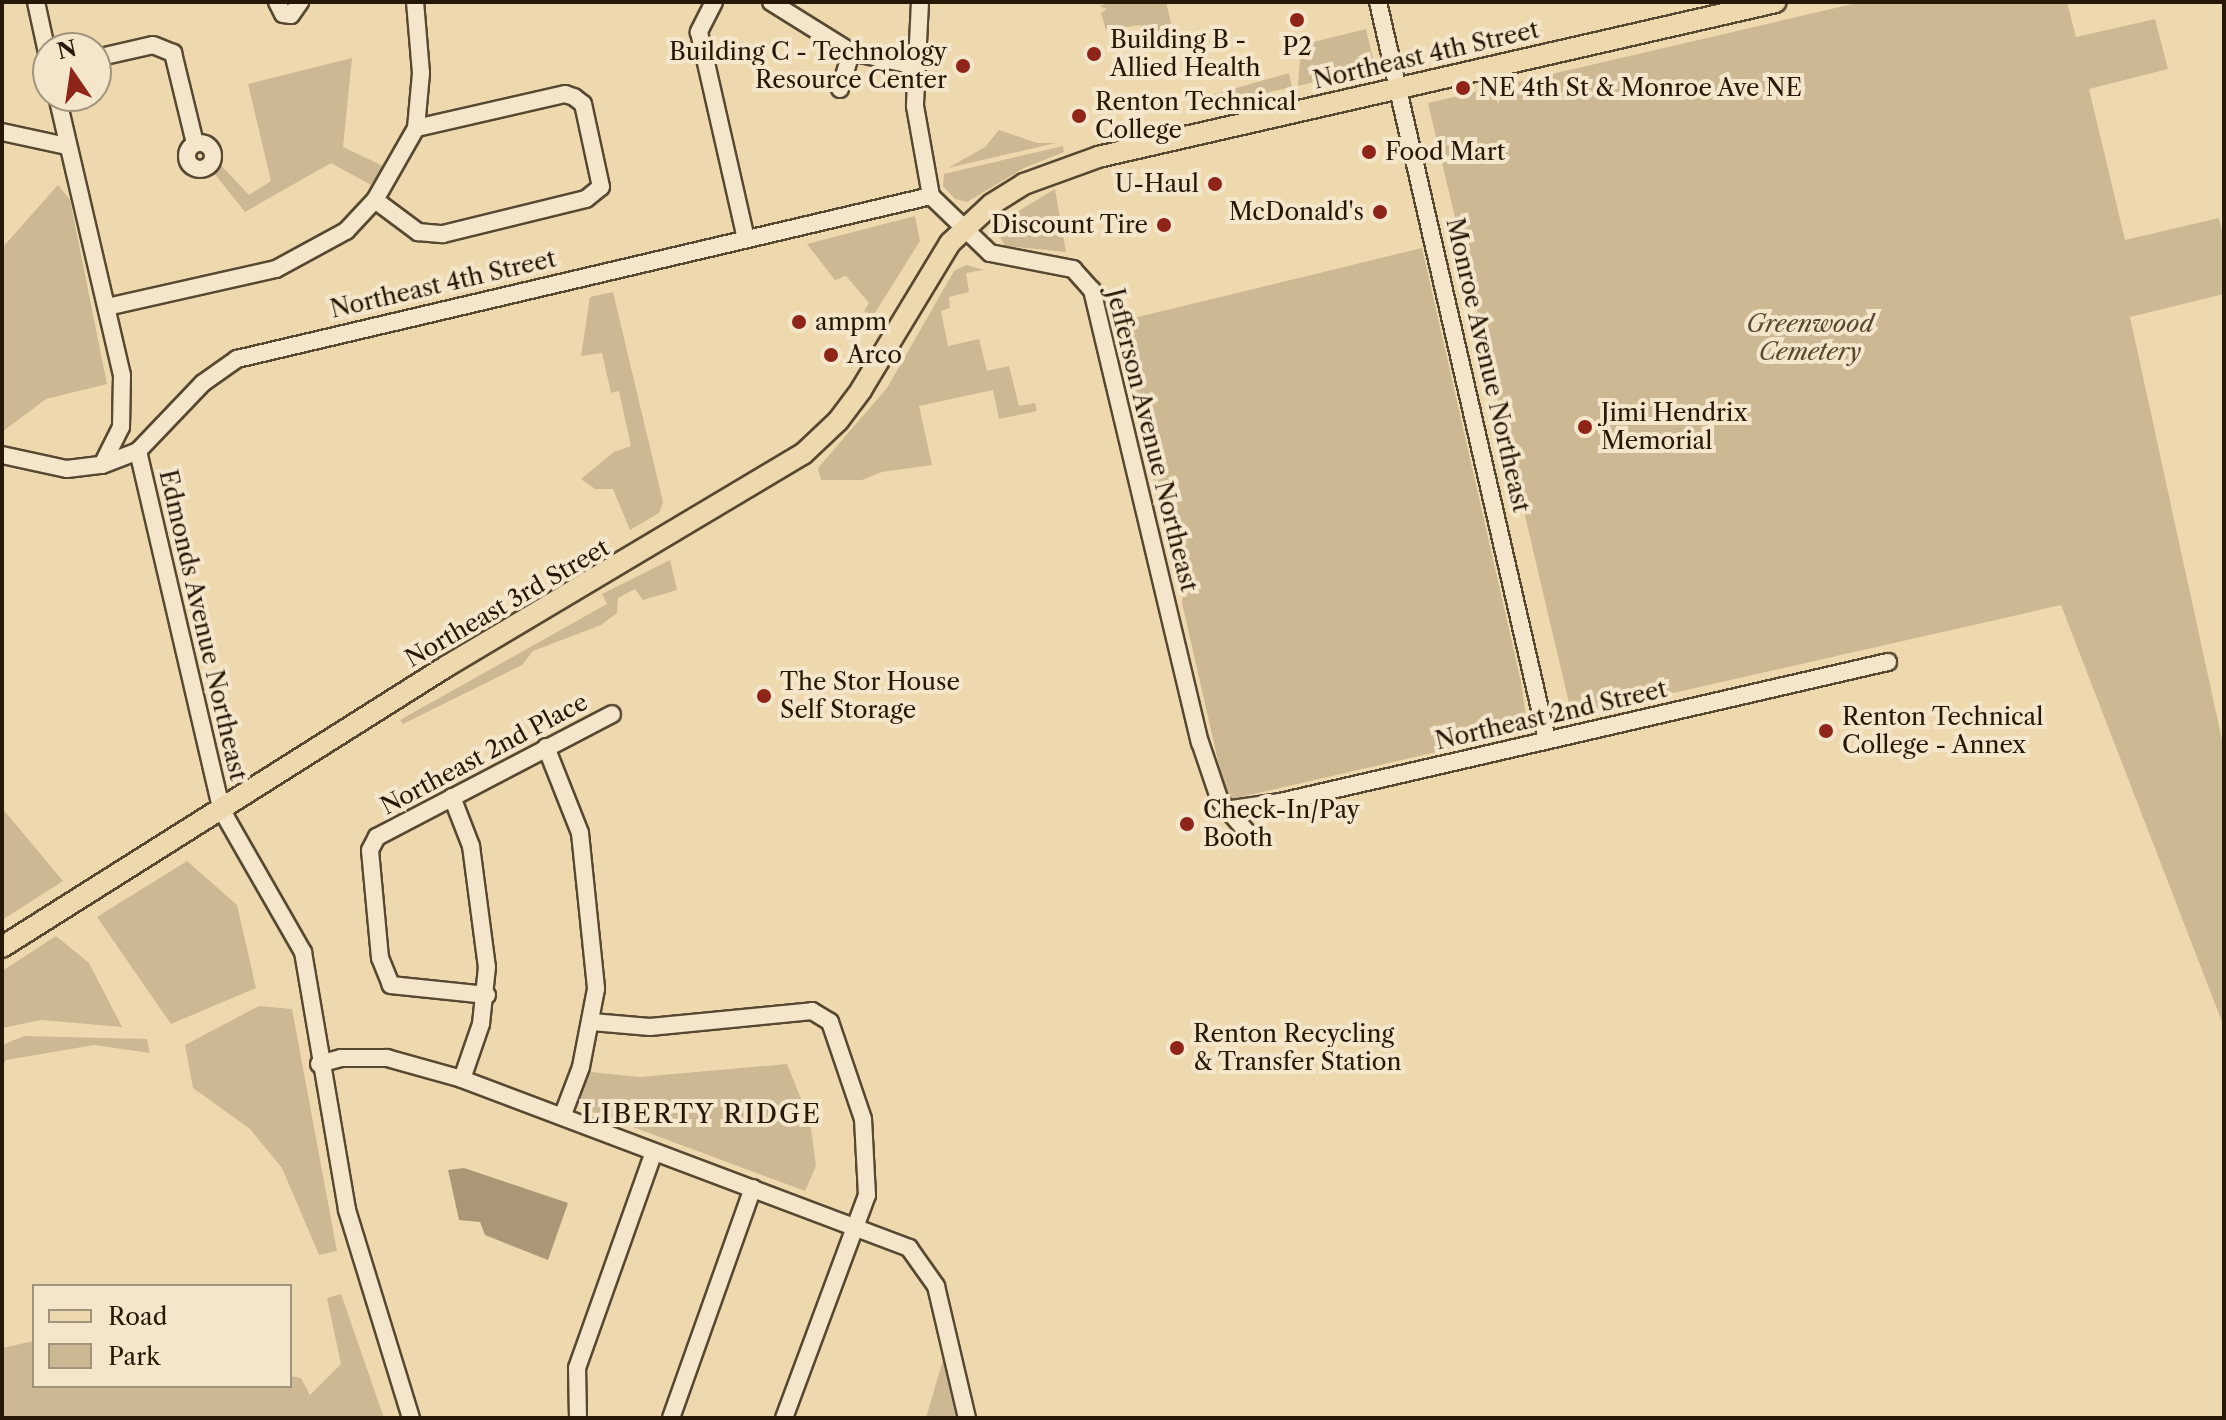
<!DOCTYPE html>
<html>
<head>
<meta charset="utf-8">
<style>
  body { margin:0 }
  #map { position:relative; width:2226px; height:1420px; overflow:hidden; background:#eed9af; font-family:"Libre Caslon Text",serif }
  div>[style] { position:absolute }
  .green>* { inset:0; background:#ccb892 }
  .water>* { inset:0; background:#aa9776 }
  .roads { filter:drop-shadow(2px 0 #574831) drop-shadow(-2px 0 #574831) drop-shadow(0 2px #574831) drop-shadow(0 -2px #574831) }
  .minor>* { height:16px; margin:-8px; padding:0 8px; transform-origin:8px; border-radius:8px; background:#f4e6cb }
  .minor>.ring { margin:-8px; padding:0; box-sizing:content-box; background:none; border:16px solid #f4e6cb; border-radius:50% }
  .major>* { height:20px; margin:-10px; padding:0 10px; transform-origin:10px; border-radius:10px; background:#eed9af }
  .dots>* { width:22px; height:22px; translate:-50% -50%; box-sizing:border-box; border:4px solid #f4e6cb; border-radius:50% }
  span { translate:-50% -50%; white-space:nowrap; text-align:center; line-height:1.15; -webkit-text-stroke:8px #f4e6cb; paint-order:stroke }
  .poi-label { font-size:24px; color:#251807 }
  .left { translate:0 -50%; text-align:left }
  .right { translate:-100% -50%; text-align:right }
  .street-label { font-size:24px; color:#251807 }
  .park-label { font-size:24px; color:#574831; font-style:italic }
  .neighbourhood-label { font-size:26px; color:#251807; letter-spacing:2px }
  .frame { position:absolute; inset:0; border:4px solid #251807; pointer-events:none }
  .legend { position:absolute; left:32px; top:1284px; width:260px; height:104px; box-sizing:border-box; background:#f4e6cb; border:2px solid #a1947d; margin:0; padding:10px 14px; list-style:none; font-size:24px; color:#251807 }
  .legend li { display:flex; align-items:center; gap:16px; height:40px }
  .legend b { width:40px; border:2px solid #a1947d }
  .north { position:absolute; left:32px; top:32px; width:80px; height:80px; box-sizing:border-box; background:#f4e6cb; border:2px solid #a1947d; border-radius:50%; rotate:347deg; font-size:22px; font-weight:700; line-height:32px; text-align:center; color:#251807 }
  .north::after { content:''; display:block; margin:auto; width:28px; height:36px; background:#8f2418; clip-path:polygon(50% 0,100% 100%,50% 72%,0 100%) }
</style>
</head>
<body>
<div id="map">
  <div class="green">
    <div style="clip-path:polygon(1114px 2px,1166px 2px,1174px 35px,1169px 36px,1166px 27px,1146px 36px,1140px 25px,1106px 30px,1101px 13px,1107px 9px,1099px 6px)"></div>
    <div style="clip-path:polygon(1861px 2px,2067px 2px,2076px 37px,2155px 19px,2168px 69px,2089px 89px,2125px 240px,2219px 218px,2224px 238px,2224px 294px,2130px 317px,2224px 749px,2224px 1027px,2061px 605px,1572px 716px,1428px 103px)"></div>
    <div style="clip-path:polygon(1366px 29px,1375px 67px,1298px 86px,1301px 45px)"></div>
    <div style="clip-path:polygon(352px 58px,343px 147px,383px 166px,371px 185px,331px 163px,245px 212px,214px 173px,218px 162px,249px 195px,271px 181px,248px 84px)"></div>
    <div style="clip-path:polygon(1289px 73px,1292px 87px,1197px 109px,1194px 100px)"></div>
    <div style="clip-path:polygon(999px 130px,1037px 143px,1056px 143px,948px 168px,985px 147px)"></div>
    <div style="clip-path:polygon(1063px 146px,1064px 152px,1024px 168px,967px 202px,955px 199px,943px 186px,944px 174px)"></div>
    <div style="clip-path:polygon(58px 185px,70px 200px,107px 384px,46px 399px,2px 432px,2px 248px)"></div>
    <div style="clip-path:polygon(1055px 189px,1066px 252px,1005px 246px,999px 235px,1002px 221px)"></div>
    <div style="clip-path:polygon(915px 216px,920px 241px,873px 316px,864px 311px,869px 303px,846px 276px,835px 280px,807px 244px)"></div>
    <div style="clip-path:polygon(1422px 248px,1521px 682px,1528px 731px,1227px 800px,1182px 603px,1184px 584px,1176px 578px,1117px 322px)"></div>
    <div style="clip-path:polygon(966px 265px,984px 270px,966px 273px,969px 292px,949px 297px,950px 308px,941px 311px,948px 346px,979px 339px,987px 371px,1009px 366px,1019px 406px,1035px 403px,1037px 411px,999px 419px,993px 390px,919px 406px,932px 465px,882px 472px,862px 480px,821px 480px,818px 468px,887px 388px,954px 271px)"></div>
    <div style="clip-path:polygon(613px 292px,663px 502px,659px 513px,630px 530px,613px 489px,595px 489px,581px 479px,614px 452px,631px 446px,619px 391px,611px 393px,602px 353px,581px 356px,590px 297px)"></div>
    <div style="clip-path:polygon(670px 560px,677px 590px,643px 600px,635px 589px,618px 598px,617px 613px,601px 625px,533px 651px,522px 665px,403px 724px,400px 720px,607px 604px,602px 594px)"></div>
    <div style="clip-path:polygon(2px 808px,63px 881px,2px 920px)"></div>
    <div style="clip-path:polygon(187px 861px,237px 905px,256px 988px,171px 1024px,97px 917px)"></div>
    <div style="clip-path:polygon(56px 936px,89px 963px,122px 1027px,41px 1020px,2px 1028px,2px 971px)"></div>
    <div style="clip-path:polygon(259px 1006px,292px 1009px,337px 1251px,319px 1255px,282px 1168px,250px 1129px,193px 1088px,185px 1045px)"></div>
    <div style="clip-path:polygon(24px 1036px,147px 1039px,150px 1053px,94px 1045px,6px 1060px,2px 1066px,2px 1045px)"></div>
    <div style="clip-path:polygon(787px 1064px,810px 1121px,816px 1166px,805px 1191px,587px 1110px,577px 1092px,591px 1072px,640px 1077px)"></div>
    <div style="clip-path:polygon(341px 1294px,384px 1418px,2px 1418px,2px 1348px,34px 1341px,34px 1386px,290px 1386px,290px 1376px,301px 1378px,310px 1395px,341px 1364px,327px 1298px)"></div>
    <div style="clip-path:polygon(943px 1360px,956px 1418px,926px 1418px)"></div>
  </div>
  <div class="water">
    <div style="clip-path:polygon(464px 1168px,568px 1203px,548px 1260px,485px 1235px,480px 1222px,459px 1220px,448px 1170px)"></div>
  </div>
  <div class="roads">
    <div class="minor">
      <div style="left:36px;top:2px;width:56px;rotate:77.7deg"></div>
      <div style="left:277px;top:2px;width:13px;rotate:63deg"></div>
      <div style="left:283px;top:14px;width:8px;rotate:7deg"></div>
      <div style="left:291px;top:15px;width:16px;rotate:-55deg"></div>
      <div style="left:714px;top:2px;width:34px;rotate:117deg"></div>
      <div style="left:699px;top:32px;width:212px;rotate:77.2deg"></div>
      <div style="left:771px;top:2px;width:94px;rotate:32deg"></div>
      <div style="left:851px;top:52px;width:66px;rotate:12.2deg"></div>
      <div style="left:920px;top:2px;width:104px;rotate:92.8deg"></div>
      <div style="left:915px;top:106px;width:91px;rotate:79.9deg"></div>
      <div style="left:931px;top:196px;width:82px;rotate:44deg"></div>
      <div style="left:990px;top:253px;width:85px;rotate:10.9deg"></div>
      <div style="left:1073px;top:269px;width:28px;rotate:48deg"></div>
      <div style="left:1092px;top:290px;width:465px;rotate:76.6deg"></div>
      <div style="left:1200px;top:742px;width:62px;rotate:71.3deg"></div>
      <div style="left:1220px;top:801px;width:41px;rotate:48.9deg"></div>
      <div style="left:1378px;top:2px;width:757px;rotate:77.1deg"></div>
      <div style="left:96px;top:58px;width:58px;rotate:-12.8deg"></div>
      <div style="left:153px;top:45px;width:22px;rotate:22deg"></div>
      <div style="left:173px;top:53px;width:93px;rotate:76.3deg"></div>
      <div style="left:840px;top:89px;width:39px;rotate:-73deg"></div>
      <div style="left:57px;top:96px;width:286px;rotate:76.9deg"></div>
      <div style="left:122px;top:375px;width:52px;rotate:91.1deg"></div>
      <div style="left:121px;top:427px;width:42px;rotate:116.6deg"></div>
      <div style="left:2px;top:132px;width:66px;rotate:12.2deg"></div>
      <div class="ring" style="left:187px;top:143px;width:10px;height:10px"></div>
      <div style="left:375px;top:200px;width:54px;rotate:36.7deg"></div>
      <div style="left:418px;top:232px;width:25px;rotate:5deg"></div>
      <div style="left:443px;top:234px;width:147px;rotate:-13.8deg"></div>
      <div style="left:586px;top:199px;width:19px;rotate:-39deg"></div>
      <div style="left:601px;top:187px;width:85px;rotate:-102.2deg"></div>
      <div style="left:583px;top:104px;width:11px;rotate:-142deg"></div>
      <div style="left:574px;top:97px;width:9px;rotate:-162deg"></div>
      <div style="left:565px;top:94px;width:153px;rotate:167.1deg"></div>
      <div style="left:107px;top:307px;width:173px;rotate:-12.7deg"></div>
      <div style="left:276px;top:269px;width:80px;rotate:-28.5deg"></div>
      <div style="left:346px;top:231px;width:42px;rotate:-46.9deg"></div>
      <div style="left:375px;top:200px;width:83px;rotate:-60.3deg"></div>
      <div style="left:416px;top:128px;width:55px;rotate:-84.8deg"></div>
      <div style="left:421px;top:73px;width:71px;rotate:-94.8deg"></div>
      <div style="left:138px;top:451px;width:367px;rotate:76.9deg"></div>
      <div style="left:221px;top:809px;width:165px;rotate:60.2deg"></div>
      <div style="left:303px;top:952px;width:262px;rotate:80.3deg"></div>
      <div style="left:347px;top:1210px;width:218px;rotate:72.9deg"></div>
      <div style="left:2px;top:455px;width:66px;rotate:12.2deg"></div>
      <div style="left:67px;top:469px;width:35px;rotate:-7deg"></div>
      <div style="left:102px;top:465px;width:39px;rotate:-21deg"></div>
      <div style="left:138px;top:451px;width:94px;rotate:-46.3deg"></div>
      <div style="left:203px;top:383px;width:42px;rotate:-35.2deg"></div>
      <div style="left:237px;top:359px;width:713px;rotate:-13.22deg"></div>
      <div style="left:546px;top:747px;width:92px;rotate:68.4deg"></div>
      <div style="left:580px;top:833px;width:157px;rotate:84.1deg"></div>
      <div style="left:596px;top:989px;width:79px;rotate:100.9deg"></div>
      <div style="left:581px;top:1067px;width:53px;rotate:110.8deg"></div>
      <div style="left:452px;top:797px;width:53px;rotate:68.8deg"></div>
      <div style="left:471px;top:846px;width:122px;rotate:82.5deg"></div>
      <div style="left:487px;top:967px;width:57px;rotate:96deg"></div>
      <div style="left:481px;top:1024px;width:58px;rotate:109.1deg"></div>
      <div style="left:1225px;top:810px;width:56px;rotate:-8.3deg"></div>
      <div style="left:1280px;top:802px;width:624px;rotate:-12.97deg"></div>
      <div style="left:487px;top:995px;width:97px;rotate:-174.1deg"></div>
      <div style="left:391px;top:985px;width:29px;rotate:-112deg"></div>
      <div style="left:380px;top:958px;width:108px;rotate:-95.3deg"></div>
      <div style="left:370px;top:850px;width:15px;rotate:-62deg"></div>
      <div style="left:377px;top:837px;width:265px;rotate:-27.6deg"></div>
      <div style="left:592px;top:1022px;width:58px;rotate:4.9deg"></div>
      <div style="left:650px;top:1027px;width:163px;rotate:-5.6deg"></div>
      <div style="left:812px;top:1011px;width:21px;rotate:31deg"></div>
      <div style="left:830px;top:1022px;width:102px;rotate:71.2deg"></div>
      <div style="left:863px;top:1119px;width:76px;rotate:87deg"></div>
      <div style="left:867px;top:1195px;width:238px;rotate:110.4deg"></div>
      <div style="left:319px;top:1064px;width:23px;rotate:-15deg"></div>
      <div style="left:341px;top:1058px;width:46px"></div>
      <div style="left:387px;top:1058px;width:78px;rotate:15.6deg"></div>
      <div style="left:462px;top:1079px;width:478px;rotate:20.7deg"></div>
      <div style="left:909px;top:1248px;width:47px;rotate:54.6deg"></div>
      <div style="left:936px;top:1286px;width:136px;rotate:76.8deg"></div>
      <div style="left:578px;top:1418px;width:50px;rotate:-91.1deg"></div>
      <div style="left:577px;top:1368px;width:229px;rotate:-70.4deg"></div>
      <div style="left:671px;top:1418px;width:244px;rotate:-70.4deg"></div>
    </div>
    <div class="major">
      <div style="left:2px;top:947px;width:526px;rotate:-32.27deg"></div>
      <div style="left:447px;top:666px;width:414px;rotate:-30.8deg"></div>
      <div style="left:803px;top:454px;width:48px;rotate:-43.3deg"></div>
      <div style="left:838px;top:421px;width:39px;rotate:-53deg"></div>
      <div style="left:861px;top:390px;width:172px;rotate:-58.8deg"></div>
      <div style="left:950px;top:243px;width:57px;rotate:-42.9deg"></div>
      <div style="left:992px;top:204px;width:38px;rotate:-32deg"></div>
      <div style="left:1024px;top:184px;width:79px;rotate:-20deg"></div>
      <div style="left:1098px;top:157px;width:695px;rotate:-12.88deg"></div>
    </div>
  </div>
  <div class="dots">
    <div style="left:1297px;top:20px;background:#8f2418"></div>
    <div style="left:1094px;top:54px;background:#8f2418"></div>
    <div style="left:963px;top:66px;background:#8f2418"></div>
    <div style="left:1463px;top:88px;background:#8f2418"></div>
    <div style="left:1079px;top:116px;background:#8f2418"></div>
    <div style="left:1369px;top:152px;background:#8f2418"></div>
    <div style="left:1215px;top:184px;background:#8f2418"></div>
    <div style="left:1380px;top:212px;background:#8f2418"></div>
    <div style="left:1164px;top:225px;background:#8f2418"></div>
    <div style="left:799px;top:322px;background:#8f2418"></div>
    <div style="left:831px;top:355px;background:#8f2418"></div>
    <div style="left:1585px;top:427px;background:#8f2418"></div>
    <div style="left:764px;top:696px;background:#8f2418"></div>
    <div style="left:1826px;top:731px;background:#8f2418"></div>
    <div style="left:1187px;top:824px;background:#8f2418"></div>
    <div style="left:1177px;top:1048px;background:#8f2418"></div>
  </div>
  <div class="poi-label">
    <span class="left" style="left:1110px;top:54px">Building B -<br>Allied Health</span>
    <span style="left:1297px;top:47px">P2</span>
    <span class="right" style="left:947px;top:66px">Building C - Technology<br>Resource Center</span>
    <span class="left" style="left:1479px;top:88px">NE 4th St &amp; Monroe Ave NE</span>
    <span class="left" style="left:1095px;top:116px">Renton Technical<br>College</span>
    <span class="left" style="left:1385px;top:152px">Food Mart</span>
    <span class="right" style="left:1199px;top:184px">U-Haul</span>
    <span class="right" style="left:1364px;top:212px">McDonald's</span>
    <span class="right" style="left:1148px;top:225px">Discount Tire</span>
    <span class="left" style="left:815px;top:322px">ampm</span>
    <span class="left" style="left:847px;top:355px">Arco</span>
    <span class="left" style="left:1601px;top:427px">Jimi Hendrix<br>Memorial</span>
    <span class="left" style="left:780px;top:696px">The Stor House<br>Self Storage</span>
    <span class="left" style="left:1842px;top:731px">Renton Technical<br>College - Annex</span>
    <span class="left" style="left:1203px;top:824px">Check-In/Pay<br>Booth</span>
    <span class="left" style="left:1193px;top:1048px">Renton Recycling<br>&amp; Transfer Station</span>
  </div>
  <div class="street-label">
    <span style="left:1426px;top:55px;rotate:-13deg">Northeast 4th Street</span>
    <span style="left:443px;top:284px;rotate:-13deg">Northeast 4th Street</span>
    <span style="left:1488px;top:365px;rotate:77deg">Monroe Avenue Northeast</span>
    <span style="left:1152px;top:440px;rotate:76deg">Jefferson Avenue Northeast</span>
    <span style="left:507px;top:603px;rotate:-30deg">Northeast 3rd Street</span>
    <span style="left:203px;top:625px;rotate:77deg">Edmonds Avenue Northeast</span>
    <span style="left:1551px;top:715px;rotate:-13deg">Northeast 2nd Street</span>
    <span style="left:484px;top:754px;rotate:-28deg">Northeast 2nd Place</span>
  </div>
  <div class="park-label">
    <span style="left:1810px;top:338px">Greenwood<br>Cemetery</span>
  </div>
  <div class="neighbourhood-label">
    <span style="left:702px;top:1115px">LIBERTY RIDGE</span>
  </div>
  <div class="frame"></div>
  <ul class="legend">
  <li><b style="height:10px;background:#eed9af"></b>Road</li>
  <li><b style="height:22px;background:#ccb892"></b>Park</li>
  </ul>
  <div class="north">N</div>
</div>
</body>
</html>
